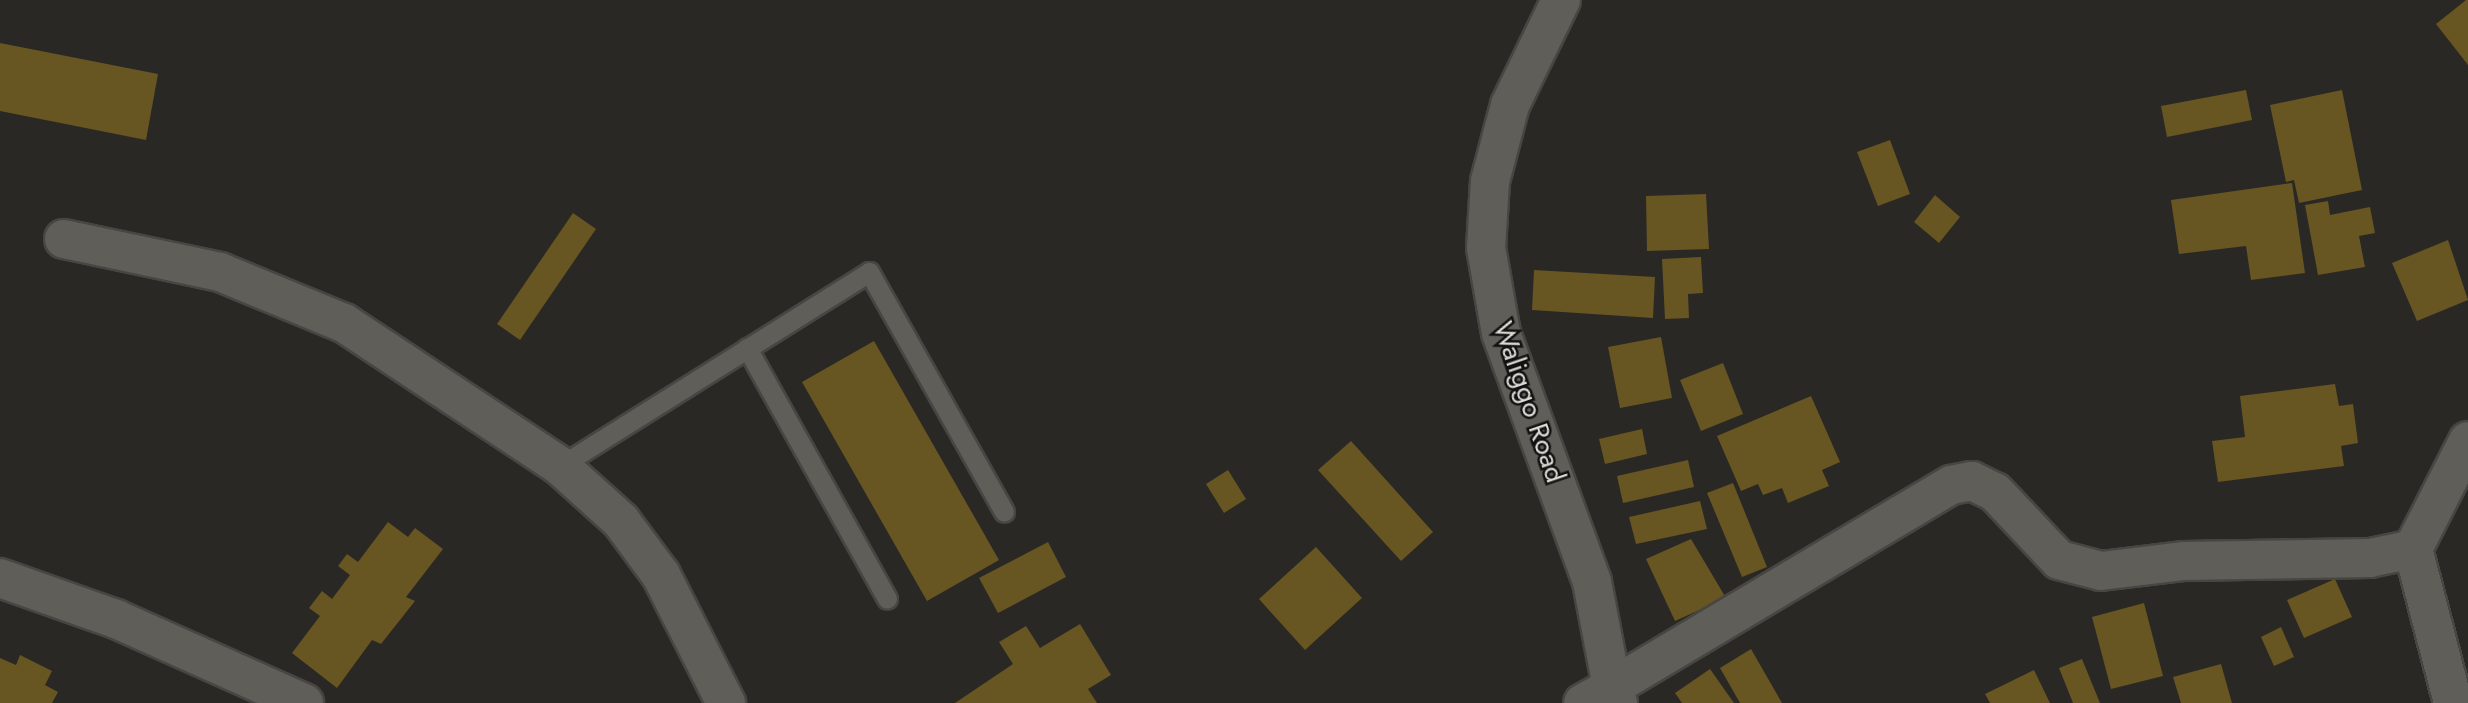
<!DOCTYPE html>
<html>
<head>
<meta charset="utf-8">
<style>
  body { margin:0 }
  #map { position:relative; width:2468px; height:703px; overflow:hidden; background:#2a2824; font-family:Jost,sans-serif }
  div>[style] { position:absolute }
  .building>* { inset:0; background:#675522 }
  .roads { filter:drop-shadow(2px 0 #474643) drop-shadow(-2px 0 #474643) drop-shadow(0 2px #474643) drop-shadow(0 -2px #474643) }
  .lane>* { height:19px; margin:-9.5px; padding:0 9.5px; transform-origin:9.5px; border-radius:9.5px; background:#605e59 }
  .street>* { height:38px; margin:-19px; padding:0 19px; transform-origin:19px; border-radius:19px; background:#605e59 }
  .secondary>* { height:38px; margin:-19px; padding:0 19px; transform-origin:19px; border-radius:19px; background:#605e59 }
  span { translate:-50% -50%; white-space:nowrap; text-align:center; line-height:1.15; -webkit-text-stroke:5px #12110f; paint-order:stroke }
  .street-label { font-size:28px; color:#dcdbd8 }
</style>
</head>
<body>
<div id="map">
  <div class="building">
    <div style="clip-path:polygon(2466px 0,2468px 0,2468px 65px,2436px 24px)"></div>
    <div style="clip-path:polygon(0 43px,158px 74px,146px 140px,0 111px)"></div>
    <div style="clip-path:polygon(2246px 90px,2252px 120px,2167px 137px,2161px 106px)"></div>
    <div style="clip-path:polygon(2342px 90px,2362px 190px,2299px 203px,2294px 180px,2286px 182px,2270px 105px)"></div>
    <div style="clip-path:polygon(1890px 140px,1910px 194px,1878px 206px,1857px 152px)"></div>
    <div style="clip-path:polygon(2292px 183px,2305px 273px,2251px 280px,2246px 246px,2179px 254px,2171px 200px)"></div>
    <div style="clip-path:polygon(1706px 194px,1709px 249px,1647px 251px,1646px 196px)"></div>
    <div style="clip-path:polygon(1935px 195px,1960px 217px,1939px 243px,1914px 222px)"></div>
    <div style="clip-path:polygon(2328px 201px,2330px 215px,2370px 207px,2375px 233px,2359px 236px,2365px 267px,2318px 275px,2305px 205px)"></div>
    <div style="clip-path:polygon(573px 213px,596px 229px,520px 340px,497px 324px)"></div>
    <div style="clip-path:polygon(2448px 240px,2468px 300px,2417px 321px,2392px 263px)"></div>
    <div style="clip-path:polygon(1701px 257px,1703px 293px,1688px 294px,1689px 318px,1665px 319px,1662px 259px)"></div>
    <div style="clip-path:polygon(1534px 270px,1655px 277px,1653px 318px,1532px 310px)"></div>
    <div style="clip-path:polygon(1661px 337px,1672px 398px,1620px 408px,1608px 347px)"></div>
    <div style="clip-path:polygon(874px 341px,999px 560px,927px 601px,802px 382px)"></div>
    <div style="clip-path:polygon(1723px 363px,1743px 414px,1701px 431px,1680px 380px)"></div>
    <div style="clip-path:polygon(2335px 384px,2339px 406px,2353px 404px,2358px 443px,2341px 446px,2344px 466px,2218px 482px,2212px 441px,2245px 437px,2240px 396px)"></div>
    <div style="clip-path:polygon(1811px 396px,1840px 462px,1822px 470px,1829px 486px,1788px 503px,1782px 488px,1763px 495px,1758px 484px,1741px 491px,1717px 436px)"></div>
    <div style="clip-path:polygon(1642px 429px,1647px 454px,1605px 464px,1599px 439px)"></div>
    <div style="clip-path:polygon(1351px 441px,1433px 532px,1401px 561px,1318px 470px)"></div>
    <div style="clip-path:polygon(1688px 460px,1694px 487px,1623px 503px,1617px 476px)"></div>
    <div style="clip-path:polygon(1228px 470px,1246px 499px,1224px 513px,1206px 484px)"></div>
    <div style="clip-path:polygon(1733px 483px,1767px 567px,1742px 577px,1707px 493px)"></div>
    <div style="clip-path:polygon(1700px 501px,1707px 529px,1636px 544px,1629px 517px)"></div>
    <div style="clip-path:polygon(388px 522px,408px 537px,415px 528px,443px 549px,406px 597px,415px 601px,381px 644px,372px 640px,337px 688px,292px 653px,320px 616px,309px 608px,322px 591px,332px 599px,350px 575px,338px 566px,347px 554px,358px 562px)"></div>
    <div style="clip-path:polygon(1691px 539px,1726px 598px,1675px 621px,1646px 559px)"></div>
    <div style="clip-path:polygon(1048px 542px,1066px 577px,998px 613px,979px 578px)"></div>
    <div style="clip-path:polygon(1316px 547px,1362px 598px,1305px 650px,1259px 599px)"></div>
    <div style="clip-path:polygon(2335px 579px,2352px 617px,2304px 638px,2287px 600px)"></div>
    <div style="clip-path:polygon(2144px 603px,2163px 676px,2111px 689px,2092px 617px)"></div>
    <div style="clip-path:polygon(1080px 624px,1111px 675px,1088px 689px,1097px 703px,955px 703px,1013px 664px,999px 642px,1026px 626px,1040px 648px)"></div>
    <div style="clip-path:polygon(2281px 627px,2294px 657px,2274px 666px,2261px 637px)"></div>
    <div style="clip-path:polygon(1751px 649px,1782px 703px,1740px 703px,1720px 668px)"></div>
    <div style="clip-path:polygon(20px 655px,52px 671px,45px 685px,58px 692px,52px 703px,0 703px,0 658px,16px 665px)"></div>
    <div style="clip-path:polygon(2082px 659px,2100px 703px,2073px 703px,2059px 668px)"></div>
    <div style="clip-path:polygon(2221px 664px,2232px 703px,2181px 703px,2173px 677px)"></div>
    <div style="clip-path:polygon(1710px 669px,1734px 703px,1682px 703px,1675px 693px)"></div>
    <div style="clip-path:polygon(2034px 670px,2050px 703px,1990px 703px,1985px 694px)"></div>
  </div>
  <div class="roads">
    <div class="lane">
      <div style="left:747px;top:348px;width:287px;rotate:60.8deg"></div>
      <div style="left:560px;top:466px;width:365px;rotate:-32.1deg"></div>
      <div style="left:869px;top:272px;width:275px;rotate:60.6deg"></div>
    </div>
    <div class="street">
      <div style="left:64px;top:239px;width:159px;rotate:11.9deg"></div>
      <div style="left:220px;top:272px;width:134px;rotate:22.4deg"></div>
      <div style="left:344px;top:323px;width:259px;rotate:33.5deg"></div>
      <div style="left:560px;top:466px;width:82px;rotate:42deg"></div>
      <div style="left:621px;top:521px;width:67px;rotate:53.5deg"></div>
      <div style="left:661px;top:575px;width:144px;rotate:63.1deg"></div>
      <div style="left:2413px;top:549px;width:159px;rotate:75.4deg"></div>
      <div style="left:0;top:578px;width:123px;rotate:19.5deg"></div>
      <div style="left:116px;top:619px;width:206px;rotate:24.1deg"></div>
      <div style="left:1618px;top:703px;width:17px;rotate:-111deg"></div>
      <div style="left:1612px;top:687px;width:395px;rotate:-30.8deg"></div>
      <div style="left:1951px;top:485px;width:21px;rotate:-11deg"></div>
      <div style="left:1972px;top:481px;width:25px;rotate:26deg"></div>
      <div style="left:1995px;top:492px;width:93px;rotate:46.7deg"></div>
      <div style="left:2059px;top:560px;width:43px;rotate:14.7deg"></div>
      <div style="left:2101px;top:571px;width:84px;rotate:-6.9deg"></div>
      <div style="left:2184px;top:561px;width:186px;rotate:-0.9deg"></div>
      <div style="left:2370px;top:558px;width:44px;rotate:-11.8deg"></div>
      <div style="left:2413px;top:549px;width:121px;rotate:-63deg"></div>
    </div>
    <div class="secondary">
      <div style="left:1561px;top:0;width:117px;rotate:115.9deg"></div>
      <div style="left:1510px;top:105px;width:79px;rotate:104.7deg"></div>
      <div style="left:1490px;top:181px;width:67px;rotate:93.4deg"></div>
      <div style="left:1486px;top:248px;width:86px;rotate:80deg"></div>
      <div style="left:1501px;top:333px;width:265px;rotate:69.9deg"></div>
      <div style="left:1592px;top:582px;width:107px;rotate:79.2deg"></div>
      <div style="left:1612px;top:687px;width:33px;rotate:151deg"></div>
    </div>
  </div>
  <div class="street-label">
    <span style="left:1529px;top:402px;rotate:71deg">Waliggo Road</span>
  </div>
</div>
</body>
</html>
